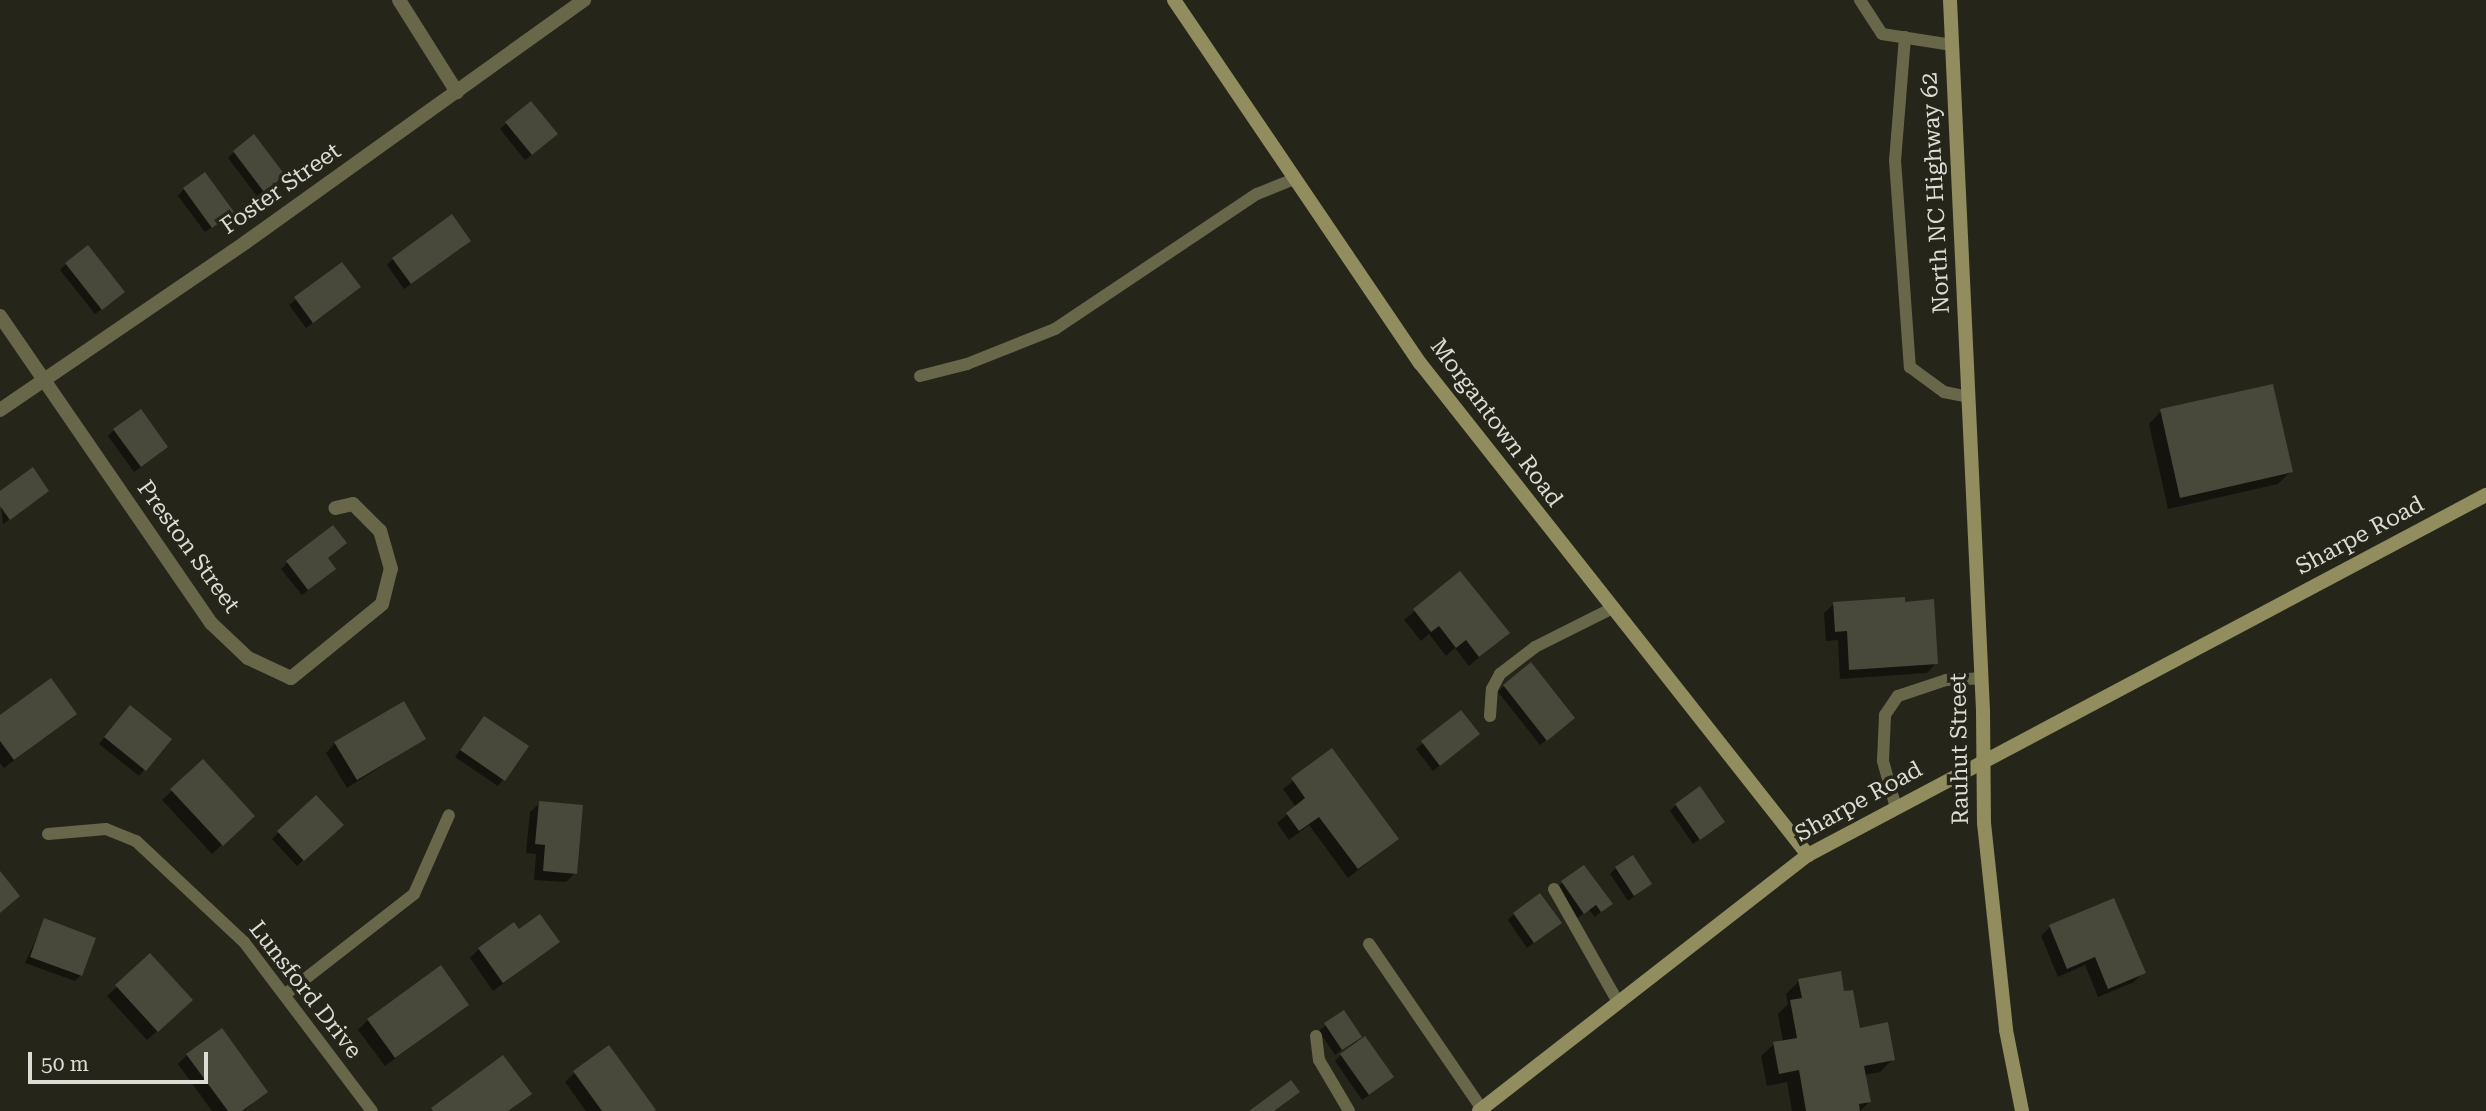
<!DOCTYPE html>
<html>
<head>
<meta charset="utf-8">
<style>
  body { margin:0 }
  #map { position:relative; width:2486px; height:1111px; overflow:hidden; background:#26251a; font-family:"Roboto Serif",serif }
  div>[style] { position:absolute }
  .shadow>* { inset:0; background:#0007 }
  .building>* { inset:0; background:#48483b }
  .lane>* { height:12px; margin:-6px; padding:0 6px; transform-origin:6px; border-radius:6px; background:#69674a }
  .street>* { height:14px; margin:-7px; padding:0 7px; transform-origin:7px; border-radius:7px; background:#69674a }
  .secondary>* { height:14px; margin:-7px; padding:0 7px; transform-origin:7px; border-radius:7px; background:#918d5e }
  span { translate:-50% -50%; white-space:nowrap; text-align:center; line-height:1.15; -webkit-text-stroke:7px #26251a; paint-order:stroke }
  .street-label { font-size:23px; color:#dddcd5 }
  .scale { position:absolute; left:28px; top:1052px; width:180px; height:32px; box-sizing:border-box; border:4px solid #dddcd5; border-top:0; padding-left:9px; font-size:21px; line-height:24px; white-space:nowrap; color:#dddcd5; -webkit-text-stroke:5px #26251a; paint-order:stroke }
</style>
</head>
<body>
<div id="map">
  <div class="shadow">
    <div style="clip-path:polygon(507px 123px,549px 140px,525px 160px,500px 129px)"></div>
    <div style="clip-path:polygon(234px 152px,276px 181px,257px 196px,228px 158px)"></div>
    <div style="clip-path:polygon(184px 189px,226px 217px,205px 232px,178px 196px)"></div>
    <div style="clip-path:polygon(463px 247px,404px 289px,387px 265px,393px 259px)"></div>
    <div style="clip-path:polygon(66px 264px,117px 298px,95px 314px,60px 270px)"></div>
    <div style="clip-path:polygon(342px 264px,359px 287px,306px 328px,289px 305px)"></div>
    <div style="clip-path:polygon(2161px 411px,2291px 471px,2278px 484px,2168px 509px,2149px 424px)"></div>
    <div style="clip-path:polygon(114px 430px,160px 453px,134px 472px,108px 436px)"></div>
    <div style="clip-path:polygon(0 493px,41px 497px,3px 524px)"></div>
    <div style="clip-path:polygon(326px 558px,327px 575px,302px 595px,281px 569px,287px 563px)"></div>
    <div style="clip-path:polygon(1460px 574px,1508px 633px,1469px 666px,1455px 648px,1446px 656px,1429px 634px,1421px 641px,1404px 620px)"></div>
    <div style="clip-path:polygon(1904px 603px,1936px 663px,1927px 673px,1840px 679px,1838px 640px,1826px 641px,1824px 613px,1834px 604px)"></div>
    <div style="clip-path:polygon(1504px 686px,1567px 724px,1540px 745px,1498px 692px)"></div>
    <div style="clip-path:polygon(1461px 712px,1472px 740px,1433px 771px,1416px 749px)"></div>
    <div style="clip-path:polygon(124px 713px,170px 739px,139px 776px,99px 744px)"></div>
    <div style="clip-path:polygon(75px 714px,4px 768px,0 763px,0 717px)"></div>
    <div style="clip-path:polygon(484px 718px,527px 747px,498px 786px,455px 757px)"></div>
    <div style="clip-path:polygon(424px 739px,347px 788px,326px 753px,335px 743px)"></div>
    <div style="clip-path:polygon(1331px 751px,1397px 839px,1348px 878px,1309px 825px,1289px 840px,1277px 823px,1296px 807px,1283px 789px)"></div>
    <div style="clip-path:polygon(203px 762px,244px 825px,212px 854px,162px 800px)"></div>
    <div style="clip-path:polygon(316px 797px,342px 825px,297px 866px,272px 839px)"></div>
    <div style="clip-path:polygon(540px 803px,575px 873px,566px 882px,534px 880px,536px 854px,526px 853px,530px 812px)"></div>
    <div style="clip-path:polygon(1676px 805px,1716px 828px,1693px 844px,1670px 811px)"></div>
    <div style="clip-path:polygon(1616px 868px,1650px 884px,1628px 901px,1610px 874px)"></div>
    <div style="clip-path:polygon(1562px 883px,1610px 904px,1595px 917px,1589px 910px,1577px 918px,1556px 889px)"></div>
    <div style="clip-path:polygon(1514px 914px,1559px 923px,1527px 948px,1508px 920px)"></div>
    <div style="clip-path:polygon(45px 920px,81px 975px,75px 981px,25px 963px)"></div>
    <div style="clip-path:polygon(2050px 927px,2143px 972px,2134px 982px,2098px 997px,2085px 965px,2058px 977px,2041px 936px)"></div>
    <div style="clip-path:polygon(518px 932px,558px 942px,493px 991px,470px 958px,479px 949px)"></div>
    <div style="clip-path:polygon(150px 956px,181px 1010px,147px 1040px,107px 996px)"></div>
    <div style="clip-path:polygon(1799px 981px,1843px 993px,1859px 1030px,1893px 1059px,1880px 1072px,1864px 1075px,1869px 1102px,1860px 1111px,1792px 1111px,1787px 1082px,1767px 1086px,1761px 1056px,1774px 1044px,1783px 1042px,1778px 1014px,1788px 1004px,1786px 994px)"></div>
    <div style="clip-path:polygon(467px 1005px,385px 1066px,358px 1030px,368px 1020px)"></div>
    <div style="clip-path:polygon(1343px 1012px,1353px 1042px,1335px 1055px,1319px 1031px)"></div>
    <div style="clip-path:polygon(187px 1055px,266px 1092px,244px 1111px,212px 1111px,178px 1064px)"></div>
    <div style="clip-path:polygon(1341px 1055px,1386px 1083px,1362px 1100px,1335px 1061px)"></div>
    <div style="clip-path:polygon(575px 1073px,652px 1111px,586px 1111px,565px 1082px)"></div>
  </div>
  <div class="building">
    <div style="clip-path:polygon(531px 101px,558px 134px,532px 155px,505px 122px)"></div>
    <div style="clip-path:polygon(254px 134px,285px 175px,264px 192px,233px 151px)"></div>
    <div style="clip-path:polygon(205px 172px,234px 212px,212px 228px,183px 188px)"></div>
    <div style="clip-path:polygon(452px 214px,471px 241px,411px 284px,392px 258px)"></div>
    <div style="clip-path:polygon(88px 245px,125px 292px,102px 310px,65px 263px)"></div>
    <div style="clip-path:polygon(342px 262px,361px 287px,313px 323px,294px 297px)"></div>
    <div style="clip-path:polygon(2273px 384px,2293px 472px,2180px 498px,2160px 409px)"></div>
    <div style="clip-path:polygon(141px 409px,168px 447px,141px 467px,113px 429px)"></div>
    <div style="clip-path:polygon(33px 467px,49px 491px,10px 520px,0 506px,0 491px)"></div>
    <div style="clip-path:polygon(333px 525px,347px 543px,328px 558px,336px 569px,308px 590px,286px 561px)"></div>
    <div style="clip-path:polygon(1460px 571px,1510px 633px,1479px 657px,1466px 640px,1456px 648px,1439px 626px,1431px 632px,1413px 609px)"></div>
    <div style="clip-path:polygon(1905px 597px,1905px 602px,1934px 599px,1938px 664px,1849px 670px,1847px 631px,1835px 632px,1833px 602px)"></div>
    <div style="clip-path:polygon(1531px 662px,1575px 718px,1547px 741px,1503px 685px)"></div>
    <div style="clip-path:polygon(51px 678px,77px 714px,14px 760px,0 741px,0 715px)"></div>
    <div style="clip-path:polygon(404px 701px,426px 739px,357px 780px,334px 742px)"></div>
    <div style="clip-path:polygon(130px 705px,172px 739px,146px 771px,104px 737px)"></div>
    <div style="clip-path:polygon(1461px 710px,1480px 734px,1440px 766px,1421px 741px)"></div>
    <div style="clip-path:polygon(484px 716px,529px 746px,505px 781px,460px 750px)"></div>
    <div style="clip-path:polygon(1332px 748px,1399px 839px,1358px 869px,1319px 817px,1299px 831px,1286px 813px,1305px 798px,1291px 778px)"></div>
    <div style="clip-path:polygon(203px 759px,255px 816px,223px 846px,170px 789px)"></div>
    <div style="clip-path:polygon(1700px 786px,1725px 822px,1700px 840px,1675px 804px)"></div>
    <div style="clip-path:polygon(316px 795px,344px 825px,304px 861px,277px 831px)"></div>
    <div style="clip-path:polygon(539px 801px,583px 805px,577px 874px,543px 871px,545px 845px,535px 844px)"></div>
    <div style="clip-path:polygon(1633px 855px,1652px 884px,1634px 896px,1615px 867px)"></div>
    <div style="clip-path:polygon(1584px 865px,1613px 904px,1601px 912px,1596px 905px,1584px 914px,1561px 881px)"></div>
    <div style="clip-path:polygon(0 871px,20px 896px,0 913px)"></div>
    <div style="clip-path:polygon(1540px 893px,1562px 923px,1534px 943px,1513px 913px)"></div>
    <div style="clip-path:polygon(2114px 898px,2146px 973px,2108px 989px,2095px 957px,2067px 969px,2049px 925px)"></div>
    <div style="clip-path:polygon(540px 914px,560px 942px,503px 983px,478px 948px,514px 922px,519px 929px)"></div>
    <div style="clip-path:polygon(44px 918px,96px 938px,82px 976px,30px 957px)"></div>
    <div style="clip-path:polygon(150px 953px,193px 1000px,158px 1032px,115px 985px)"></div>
    <div style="clip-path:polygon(441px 965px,469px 1005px,395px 1058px,367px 1019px)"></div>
    <div style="clip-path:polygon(1841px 971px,1844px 991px,1853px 990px,1860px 1028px,1888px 1022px,1895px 1060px,1864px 1066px,1871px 1102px,1859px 1104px,1860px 1111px,1806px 1111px,1799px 1070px,1779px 1074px,1773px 1042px,1797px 1038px,1790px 1000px,1802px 998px,1798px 979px)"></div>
    <div style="clip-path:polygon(1344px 1010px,1362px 1037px,1342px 1050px,1324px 1023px)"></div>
    <div style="clip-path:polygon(222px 1028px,268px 1092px,242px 1111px,228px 1111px,186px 1054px)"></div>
    <div style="clip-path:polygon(1365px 1036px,1394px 1077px,1369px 1095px,1340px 1054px)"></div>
    <div style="clip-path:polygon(609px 1045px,656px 1110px,654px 1111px,602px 1111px,573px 1071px)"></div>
    <div style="clip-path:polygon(503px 1055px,532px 1094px,508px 1111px,433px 1111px,431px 1108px)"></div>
    <div style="clip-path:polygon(1291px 1080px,1300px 1092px,1274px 1111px,1249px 1111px)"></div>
  </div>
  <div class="lane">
    <div style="left:1860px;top:0;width:40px;rotate:57.1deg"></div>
    <div style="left:1882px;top:34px;width:71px;rotate:8.9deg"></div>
    <div style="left:1905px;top:37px;width:123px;rotate:94.6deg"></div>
    <div style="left:1895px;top:160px;width:208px;rotate:85.9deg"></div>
    <div style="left:1910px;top:367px;width:42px;rotate:36.3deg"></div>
    <div style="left:1944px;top:392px;width:25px;rotate:11deg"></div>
    <div style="left:920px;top:376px;width:49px;rotate:-14.3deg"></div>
    <div style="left:967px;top:364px;width:95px;rotate:-21.7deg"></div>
    <div style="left:1055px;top:329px;width:243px;rotate:-33.8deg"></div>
    <div style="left:1257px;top:194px;width:40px;rotate:-22deg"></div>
    <div style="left:1490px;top:716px;width:27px;rotate:-86deg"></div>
    <div style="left:1492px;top:689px;width:17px;rotate:-62deg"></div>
    <div style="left:1500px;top:674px;width:44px;rotate:-37.6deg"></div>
    <div style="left:1535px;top:647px;width:85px;rotate:-26.6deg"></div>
    <div style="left:1896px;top:808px;width:49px;rotate:-105.5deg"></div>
    <div style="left:1883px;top:761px;width:46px;rotate:-87.5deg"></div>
    <div style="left:1885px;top:715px;width:23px;rotate:-56deg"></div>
    <div style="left:1898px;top:696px;width:51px;rotate:-18.4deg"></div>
    <div style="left:1946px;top:680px;width:35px;rotate:-3deg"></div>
    <div style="left:48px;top:834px;width:58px;rotate:-4.9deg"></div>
    <div style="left:106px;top:829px;width:32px;rotate:22deg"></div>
    <div style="left:136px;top:841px;width:148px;rotate:43.1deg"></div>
    <div style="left:244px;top:942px;width:212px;rotate:52.9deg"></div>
    <div style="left:1554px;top:889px;width:130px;rotate:60.5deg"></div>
    <div style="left:1369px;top:944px;width:200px;rotate:55.6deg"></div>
    <div style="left:287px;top:993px;width:161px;rotate:-37.9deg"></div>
    <div style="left:414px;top:894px;width:86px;rotate:-66.1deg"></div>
    <div style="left:1316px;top:1036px;width:24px;rotate:83deg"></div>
    <div style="left:1319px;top:1060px;width:59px;rotate:59.5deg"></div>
  </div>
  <div class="street">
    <div style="left:399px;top:0;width:109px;rotate:57.8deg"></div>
    <div style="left:0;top:316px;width:373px;rotate:55.5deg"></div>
    <div style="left:211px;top:623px;width:51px;rotate:43.4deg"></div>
    <div style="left:248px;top:658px;width:47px;rotate:24.9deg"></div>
    <div style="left:291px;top:678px;width:117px;rotate:-39.1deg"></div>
    <div style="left:382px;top:604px;width:36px;rotate:-76deg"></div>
    <div style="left:391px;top:569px;width:40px;rotate:-106deg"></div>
    <div style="left:380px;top:531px;width:38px;rotate:-135deg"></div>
    <div style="left:353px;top:504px;width:18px;rotate:167deg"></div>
    <div style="left:0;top:410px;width:298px;rotate:-34.3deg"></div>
    <div style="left:246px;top:242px;width:416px;rotate:-35.6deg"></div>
  </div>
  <div class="secondary">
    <div style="left:1174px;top:0;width:439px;rotate:55.9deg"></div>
    <div style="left:1420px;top:363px;width:627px;rotate:51.74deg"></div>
    <div style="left:1950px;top:0;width:712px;rotate:87.34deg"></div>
    <div style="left:1983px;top:711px;width:112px;rotate:89.5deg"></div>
    <div style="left:1984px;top:823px;width:208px;rotate:83.9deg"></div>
    <div style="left:2006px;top:1030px;width:83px;rotate:78.8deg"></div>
    <div style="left:1479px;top:1111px;width:417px;rotate:-37.9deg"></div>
    <div style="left:1808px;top:855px;width:768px;rotate:-27.97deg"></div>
  </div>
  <div class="street-label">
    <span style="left:281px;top:189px;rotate:-35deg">Foster Street</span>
    <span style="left:1936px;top:193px;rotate:-93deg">North NC Highway 62</span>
    <span style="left:1496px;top:423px;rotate:53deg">Morgantown Road</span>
    <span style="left:2360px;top:536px;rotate:-28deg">Sharpe Road</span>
    <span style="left:188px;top:547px;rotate:54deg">Preston Street</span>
    <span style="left:1960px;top:749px;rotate:-91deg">Rauhut Street</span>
    <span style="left:1859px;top:802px;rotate:-29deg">Sharpe Road</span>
    <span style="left:305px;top:990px;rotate:52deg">Lunsford Drive</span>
  </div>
  <div class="scale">50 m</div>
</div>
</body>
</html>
